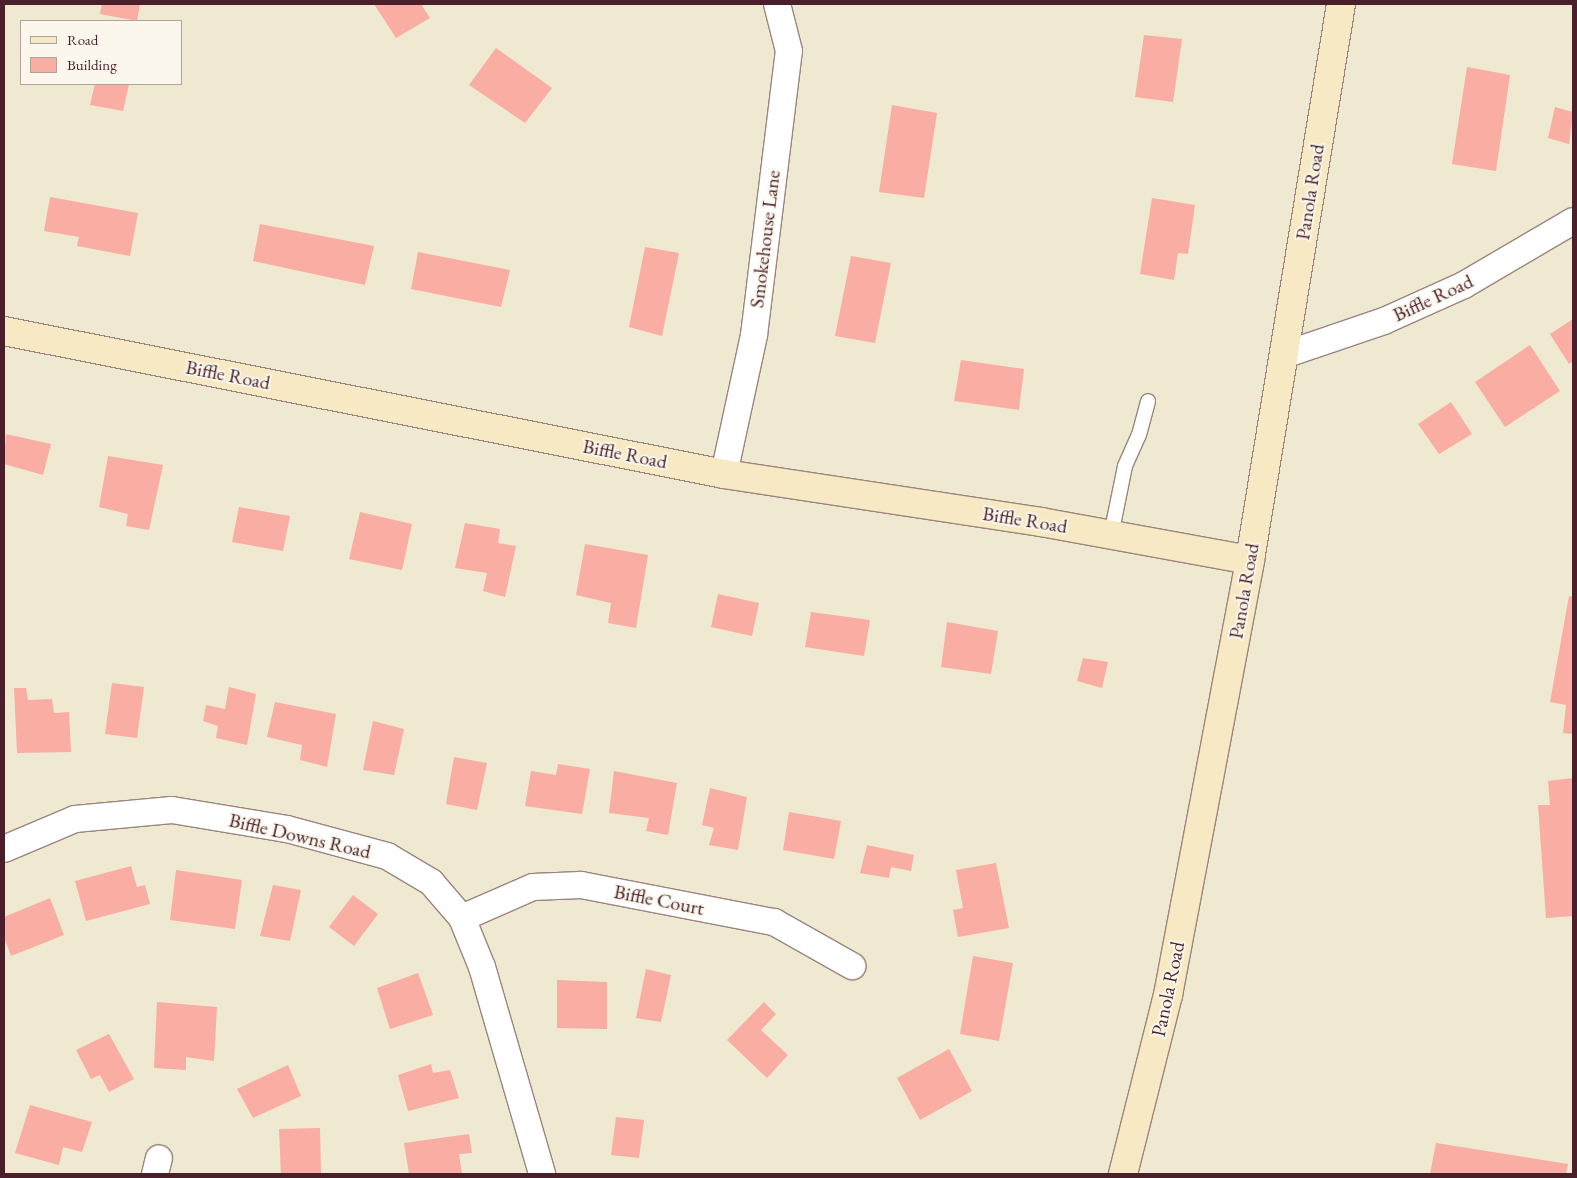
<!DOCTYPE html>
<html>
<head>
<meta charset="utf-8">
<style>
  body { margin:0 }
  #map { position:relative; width:1577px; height:1178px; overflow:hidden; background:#eee9d0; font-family:"EB Garamond",serif }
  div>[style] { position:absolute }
  .building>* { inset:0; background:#f9ada3 }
  .roads { filter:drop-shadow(1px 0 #9c847e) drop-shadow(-1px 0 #9c847e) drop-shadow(0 1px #9c847e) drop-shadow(0 -1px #9c847e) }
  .lane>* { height:14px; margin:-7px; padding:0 7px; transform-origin:7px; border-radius:7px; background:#fff }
  .street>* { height:26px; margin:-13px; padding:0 13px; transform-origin:13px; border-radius:13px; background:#fff }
  .secondary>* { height:28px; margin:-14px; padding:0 14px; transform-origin:14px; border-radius:14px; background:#f6e9c3 }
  span { translate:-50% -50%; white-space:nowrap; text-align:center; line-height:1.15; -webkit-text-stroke:4px #fbf7ec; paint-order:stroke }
  .street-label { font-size:20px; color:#4a1f2b }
  .frame { position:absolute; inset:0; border:5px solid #4a1f2b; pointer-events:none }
  .legend { position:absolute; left:20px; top:20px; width:162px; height:65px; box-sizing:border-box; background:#fbf7ec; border:1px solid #b4a19f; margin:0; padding:6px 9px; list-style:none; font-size:15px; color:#4a1f2b }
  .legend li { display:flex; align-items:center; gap:10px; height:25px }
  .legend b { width:25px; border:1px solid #b4a19f }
</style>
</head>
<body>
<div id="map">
  <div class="building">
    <div style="clip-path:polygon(102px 4px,140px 4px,137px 21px,100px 14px)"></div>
    <div style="clip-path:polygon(374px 4px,421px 4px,430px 18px,396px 38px)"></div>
    <div style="clip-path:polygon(1144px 35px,1182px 39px,1173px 102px,1135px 97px)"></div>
    <div style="clip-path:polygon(496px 48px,552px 88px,525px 123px,469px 85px)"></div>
    <div style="clip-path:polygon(1467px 67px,1510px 75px,1496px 171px,1452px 164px)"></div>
    <div style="clip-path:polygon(95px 84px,129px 84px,123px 111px,90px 105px)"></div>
    <div style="clip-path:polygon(892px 105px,937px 113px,924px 198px,879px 192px)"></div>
    <div style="clip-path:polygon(1555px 107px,1573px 112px,1569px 144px,1548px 138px)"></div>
    <div style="clip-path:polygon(50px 197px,138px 213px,130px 256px,77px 246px,79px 237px,44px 231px)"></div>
    <div style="clip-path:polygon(1152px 198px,1195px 205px,1188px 254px,1178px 253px,1174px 280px,1140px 274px)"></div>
    <div style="clip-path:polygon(260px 224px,374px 246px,365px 285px,253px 261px)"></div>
    <div style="clip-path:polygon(645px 247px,679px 253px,662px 336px,629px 327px)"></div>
    <div style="clip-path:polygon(418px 252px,510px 270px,501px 307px,411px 289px)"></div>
    <div style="clip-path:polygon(851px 256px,891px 263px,875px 343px,835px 336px)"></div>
    <div style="clip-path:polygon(1573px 319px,1573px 361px,1569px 364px,1550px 334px)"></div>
    <div style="clip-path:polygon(1530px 345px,1560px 391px,1505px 427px,1475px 382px)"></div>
    <div style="clip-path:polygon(961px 360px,1024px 369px,1019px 410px,954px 401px)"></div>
    <div style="clip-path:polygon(1451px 402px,1472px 434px,1439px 454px,1418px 424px)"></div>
    <div style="clip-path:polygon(6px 434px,51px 444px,43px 475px,4px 464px)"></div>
    <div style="clip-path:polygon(108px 456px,163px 465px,149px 530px,126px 526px,128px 514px,99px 507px)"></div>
    <div style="clip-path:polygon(239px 507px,290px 516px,283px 551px,232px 542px)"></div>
    <div style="clip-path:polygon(360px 512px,412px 524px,402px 570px,349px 559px)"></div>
    <div style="clip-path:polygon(465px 523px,500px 529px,498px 543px,516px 546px,505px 597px,483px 591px,487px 573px,455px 568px)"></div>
    <div style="clip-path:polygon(585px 544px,648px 555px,636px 628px,608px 623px,611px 603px,576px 595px)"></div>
    <div style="clip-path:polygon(718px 594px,759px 603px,752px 636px,711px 627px)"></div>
    <div style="clip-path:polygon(1569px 596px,1573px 597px,1573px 734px,1563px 733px,1566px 705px,1550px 702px)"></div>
    <div style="clip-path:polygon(811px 612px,870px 620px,864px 656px,805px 647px)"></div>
    <div style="clip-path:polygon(947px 622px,998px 631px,991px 674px,941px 667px)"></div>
    <div style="clip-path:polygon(1083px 658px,1108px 662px,1102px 688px,1077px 681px)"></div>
    <div style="clip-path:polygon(112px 683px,144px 687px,137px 738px,105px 734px)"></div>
    <div style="clip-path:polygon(229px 687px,256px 694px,247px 745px,216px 738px,218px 726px,203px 721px,206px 705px,225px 709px)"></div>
    <div style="clip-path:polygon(14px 688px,26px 688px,28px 700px,52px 699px,54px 713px,69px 712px,71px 752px,17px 753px)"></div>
    <div style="clip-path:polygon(275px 702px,336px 714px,327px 767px,300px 760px,302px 745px,267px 737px)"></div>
    <div style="clip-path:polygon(373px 721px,404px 729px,394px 775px,363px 770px)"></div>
    <div style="clip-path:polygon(454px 757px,487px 763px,477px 810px,446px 804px)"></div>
    <div style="clip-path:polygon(558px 764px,590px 769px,582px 814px,525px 806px,531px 771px,556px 775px)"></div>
    <div style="clip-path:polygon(614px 771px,677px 783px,668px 835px,646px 831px,649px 818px,609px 813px)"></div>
    <div style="clip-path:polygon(1573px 778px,1573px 916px,1546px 918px,1538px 805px,1550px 805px,1548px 781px)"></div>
    <div style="clip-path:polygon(710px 788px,747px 797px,738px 850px,709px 845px,714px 828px,702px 825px)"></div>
    <div style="clip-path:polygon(789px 812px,841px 821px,834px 859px,783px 850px)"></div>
    <div style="clip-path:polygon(867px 845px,914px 855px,911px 871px,891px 867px,889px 878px,860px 873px)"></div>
    <div style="clip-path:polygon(996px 863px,1009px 928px,958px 937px,953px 910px,963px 908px,956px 870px)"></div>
    <div style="clip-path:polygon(131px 866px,137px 887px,145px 885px,150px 904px,86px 921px,75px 881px)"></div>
    <div style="clip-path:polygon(176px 870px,242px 880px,235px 929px,170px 920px)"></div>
    <div style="clip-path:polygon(273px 885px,301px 890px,290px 941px,260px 936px)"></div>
    <div style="clip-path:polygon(353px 895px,378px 914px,354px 946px,329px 927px)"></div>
    <div style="clip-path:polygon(50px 898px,64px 935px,11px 956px,4px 937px,4px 917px)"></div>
    <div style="clip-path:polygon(973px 956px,1013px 963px,999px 1041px,960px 1034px)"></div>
    <div style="clip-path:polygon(646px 969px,671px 975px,661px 1022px,636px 1018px)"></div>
    <div style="clip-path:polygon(418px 973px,433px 1015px,390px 1029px,377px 988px)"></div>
    <div style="clip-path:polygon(557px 980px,607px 982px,607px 1029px,557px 1028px)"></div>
    <div style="clip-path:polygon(157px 1002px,217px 1007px,214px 1061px,186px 1057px,186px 1070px,154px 1068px)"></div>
    <div style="clip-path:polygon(764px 1002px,776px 1014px,761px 1030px,788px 1055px,767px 1078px,727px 1040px)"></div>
    <div style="clip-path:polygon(109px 1034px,134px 1079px,109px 1092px,100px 1075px,91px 1079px,76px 1050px)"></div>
    <div style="clip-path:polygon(949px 1049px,972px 1091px,920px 1120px,897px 1078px)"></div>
    <div style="clip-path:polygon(431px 1064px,433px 1073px,450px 1070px,459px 1098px,408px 1111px,398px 1075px)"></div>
    <div style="clip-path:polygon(288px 1065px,301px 1096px,253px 1118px,237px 1089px)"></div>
    <div style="clip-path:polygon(30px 1105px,92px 1122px,82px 1152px,63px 1147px,59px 1165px,15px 1153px)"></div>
    <div style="clip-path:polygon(616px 1117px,644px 1120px,639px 1158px,611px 1155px)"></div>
    <div style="clip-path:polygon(320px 1128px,321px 1174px,281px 1174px,279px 1129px)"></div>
    <div style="clip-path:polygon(469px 1134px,472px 1153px,459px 1154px,462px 1174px,409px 1174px,404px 1143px)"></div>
    <div style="clip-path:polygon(1436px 1143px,1568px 1164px,1566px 1174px,1430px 1174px)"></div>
  </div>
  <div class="roads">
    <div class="lane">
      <div style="left:1111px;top:535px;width:70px;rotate:-78.5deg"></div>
      <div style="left:1125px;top:466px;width:34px;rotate:-66deg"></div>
      <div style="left:1139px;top:435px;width:35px;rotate:-75deg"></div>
    </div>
    <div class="street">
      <div style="left:1284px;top:355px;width:106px;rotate:-18.8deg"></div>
      <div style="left:1384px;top:321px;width:88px;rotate:-24.2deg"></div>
      <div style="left:1464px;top:285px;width:126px;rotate:-30.4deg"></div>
      <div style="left:724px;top:474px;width:142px;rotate:-77.8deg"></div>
      <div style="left:754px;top:335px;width:286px;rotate:-83deg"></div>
      <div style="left:789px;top:51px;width:49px;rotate:-104.3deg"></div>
      <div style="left:4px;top:849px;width:77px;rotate:-22.9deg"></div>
      <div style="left:75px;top:819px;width:97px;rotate:-5.3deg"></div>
      <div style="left:172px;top:810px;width:117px;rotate:9.4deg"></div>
      <div style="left:287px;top:829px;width:104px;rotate:15.1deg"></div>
      <div style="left:387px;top:856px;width:51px;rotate:30.6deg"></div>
      <div style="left:431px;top:882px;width:48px;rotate:49.3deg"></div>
      <div style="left:462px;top:918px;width:53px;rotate:67.8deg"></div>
      <div style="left:482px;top:967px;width:216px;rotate:73.8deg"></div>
      <div style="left:462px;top:918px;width:77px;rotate:-23.6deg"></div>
      <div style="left:533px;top:887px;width:48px;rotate:-2.4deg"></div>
      <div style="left:581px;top:885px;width:197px;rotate:10.9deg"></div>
      <div style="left:774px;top:922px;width:90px;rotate:29.4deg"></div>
      <div style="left:155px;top:1174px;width:16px;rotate:-76deg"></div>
    </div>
    <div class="secondary">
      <div style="left:4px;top:331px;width:734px;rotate:11.23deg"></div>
      <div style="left:724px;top:474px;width:321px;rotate:8.6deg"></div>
      <div style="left:1041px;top:522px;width:212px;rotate:10.3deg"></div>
      <div style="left:1123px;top:1174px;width:185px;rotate:-75.9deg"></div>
      <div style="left:1168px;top:995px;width:443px;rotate:-79.3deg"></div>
      <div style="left:1250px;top:560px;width:563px;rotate:-80.7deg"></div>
    </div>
  </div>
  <div class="street-label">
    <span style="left:1310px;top:192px;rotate:-81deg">Panola Road</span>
    <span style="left:765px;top:239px;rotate:-83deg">Smokehouse Lane</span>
    <span style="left:1433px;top:298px;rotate:-25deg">Biffle Road</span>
    <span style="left:228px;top:375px;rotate:11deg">Biffle Road</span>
    <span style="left:625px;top:454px;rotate:11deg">Biffle Road</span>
    <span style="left:1025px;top:520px;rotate:9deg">Biffle Road</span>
    <span style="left:1244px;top:591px;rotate:-80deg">Panola Road</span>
    <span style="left:300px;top:836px;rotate:13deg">Biffle Downs Road</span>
    <span style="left:659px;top:900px;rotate:11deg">Biffle Court</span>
    <span style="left:1168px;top:989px;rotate:-78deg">Panola Road</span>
  </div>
  <div class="frame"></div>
  <ul class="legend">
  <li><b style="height:6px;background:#f6e9c3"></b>Road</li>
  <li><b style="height:14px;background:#f9ada3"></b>Building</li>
  </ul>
</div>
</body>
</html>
